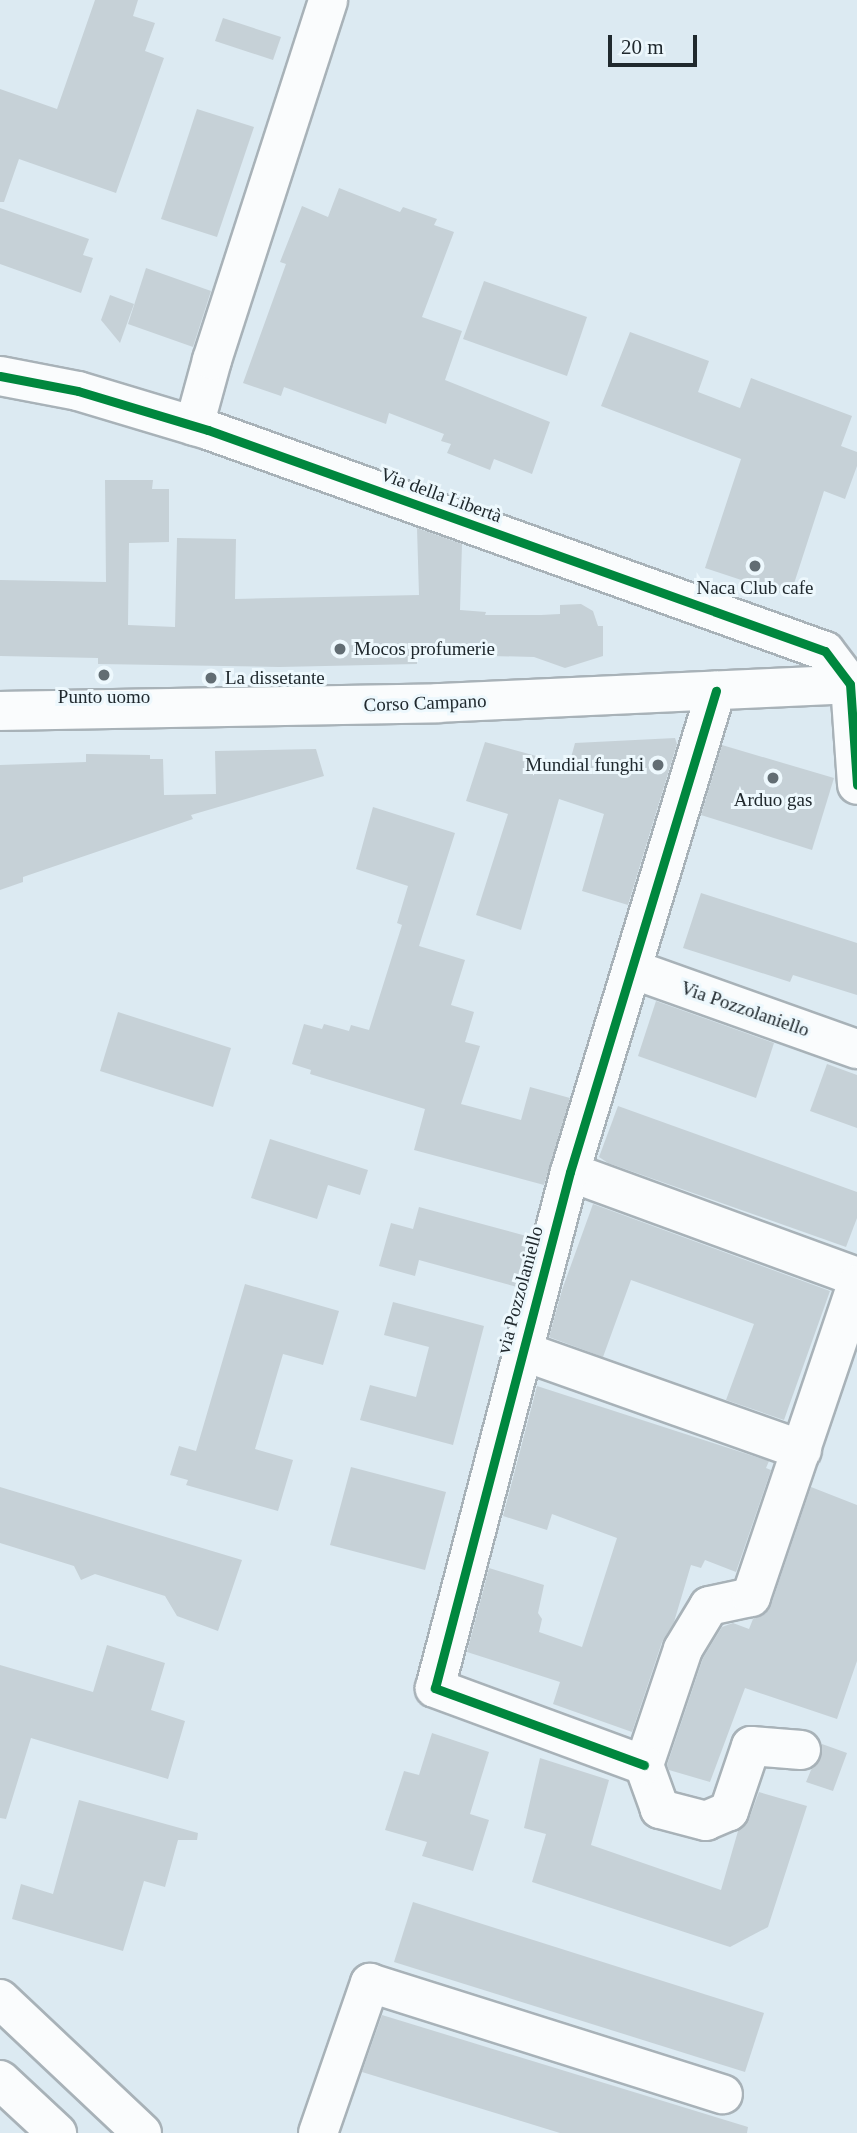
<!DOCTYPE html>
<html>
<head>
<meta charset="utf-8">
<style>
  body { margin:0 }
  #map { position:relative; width:857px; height:2133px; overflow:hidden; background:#dceaf2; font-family:"Times New Roman",serif }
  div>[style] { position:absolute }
  .building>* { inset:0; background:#c6d1d7 }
  .roads { filter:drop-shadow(2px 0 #a8b2b8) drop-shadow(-2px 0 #a8b2b8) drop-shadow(0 2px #a8b2b8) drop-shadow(0 -2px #a8b2b8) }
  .minor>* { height:38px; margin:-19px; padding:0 19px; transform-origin:19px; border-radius:19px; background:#fafcfd }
  .major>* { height:38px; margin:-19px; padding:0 19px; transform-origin:19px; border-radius:19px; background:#fafcfd }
  .cycleway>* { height:9px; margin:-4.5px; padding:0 4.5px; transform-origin:4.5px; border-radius:4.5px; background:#00873e }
  .dots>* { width:19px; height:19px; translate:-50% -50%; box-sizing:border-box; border:4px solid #edf8fd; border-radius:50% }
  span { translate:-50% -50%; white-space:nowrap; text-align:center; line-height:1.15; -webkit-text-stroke:6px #edf8fd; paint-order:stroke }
  .street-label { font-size:19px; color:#20292e }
  .poi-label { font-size:19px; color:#20292e }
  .left { translate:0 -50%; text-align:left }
  .right { translate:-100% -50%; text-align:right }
  .scale { position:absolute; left:608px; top:35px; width:89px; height:32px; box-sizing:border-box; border:4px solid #20292e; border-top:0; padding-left:9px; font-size:21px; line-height:24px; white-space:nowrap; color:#20292e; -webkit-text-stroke:5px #edf8fd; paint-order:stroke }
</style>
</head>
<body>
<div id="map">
  <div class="building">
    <div style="clip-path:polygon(95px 0,138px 0,133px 16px,155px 23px,145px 51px,164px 58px,116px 193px,19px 159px,4px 202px,0 202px,0 89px,57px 109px)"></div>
    <div style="clip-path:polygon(223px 18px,281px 37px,273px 60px,215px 41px)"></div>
    <div style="clip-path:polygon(197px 109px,254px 127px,217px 237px,161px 219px)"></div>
    <div style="clip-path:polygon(339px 188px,400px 212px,403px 207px,437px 219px,434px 225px,454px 232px,422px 317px,462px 331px,445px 380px,550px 422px,532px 474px,494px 459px,490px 470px,447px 453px,451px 444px,441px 441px,444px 434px,389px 413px,386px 424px,284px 387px,281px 396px,243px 383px,286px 264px,280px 262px,302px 206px,328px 217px)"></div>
    <div style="clip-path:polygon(0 208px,89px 239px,83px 255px,93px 258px,81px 293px,0 264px)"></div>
    <div style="clip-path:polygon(146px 268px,211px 291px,193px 347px,128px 324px)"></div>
    <div style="clip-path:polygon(484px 281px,587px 317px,567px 376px,463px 339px)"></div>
    <div style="clip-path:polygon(110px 295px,134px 304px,120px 343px,101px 320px)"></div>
    <div style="clip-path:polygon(630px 332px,709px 361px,698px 392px,740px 408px,751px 378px,852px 416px,841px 446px,857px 452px,857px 466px,845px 499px,824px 491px,790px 596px,705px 568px,741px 459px,601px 406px)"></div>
    <div style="clip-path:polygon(105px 480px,153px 480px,152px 489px,169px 489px,169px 542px,129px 543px,128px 625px,175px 627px,177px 538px,236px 539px,235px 599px,419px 595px,417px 528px,462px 544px,460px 610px,486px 612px,485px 615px,541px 615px,560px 614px,560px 605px,581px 604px,593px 611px,598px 626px,603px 626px,603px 656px,565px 668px,534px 657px,417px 654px,417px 664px,279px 667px,98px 664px,98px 658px,0 656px,0 580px,106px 582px)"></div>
    <div style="clip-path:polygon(675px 738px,677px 744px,628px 905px,582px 891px,604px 814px,559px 799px,521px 930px,476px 915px,508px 814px,466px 801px,485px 742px,569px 765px,575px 743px)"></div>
    <div style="clip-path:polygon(722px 745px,834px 778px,812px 850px,701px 815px)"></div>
    <div style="clip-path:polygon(316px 749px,324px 776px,191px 815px,193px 819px,23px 877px,23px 882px,0 890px,0 765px,86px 762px,86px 754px,150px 755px,150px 759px,163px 759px,164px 795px,216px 794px,215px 751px)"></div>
    <div style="clip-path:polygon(373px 807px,455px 833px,419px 946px,465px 960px,451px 1005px,474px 1012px,465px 1042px,480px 1046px,461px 1104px,521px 1120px,530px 1087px,570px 1098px,544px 1185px,414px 1150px,425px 1109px,310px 1074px,311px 1070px,292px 1064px,304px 1024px,322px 1029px,324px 1024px,349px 1031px,351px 1025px,369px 1030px,402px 925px,397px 923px,408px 886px,356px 869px)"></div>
    <div style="clip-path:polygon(701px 893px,857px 943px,857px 995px,793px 975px,790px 982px,683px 948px)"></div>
    <div style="clip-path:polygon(656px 1001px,774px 1043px,756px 1098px,638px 1056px)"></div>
    <div style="clip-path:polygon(118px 1012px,231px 1048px,213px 1107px,100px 1071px)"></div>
    <div style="clip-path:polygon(827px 1064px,857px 1075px,857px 1128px,810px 1111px)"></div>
    <div style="clip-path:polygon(618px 1106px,857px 1192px,857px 1218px,846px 1247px,608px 1163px,599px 1157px)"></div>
    <div style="clip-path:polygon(270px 1139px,368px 1170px,360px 1195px,328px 1185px,317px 1219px,251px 1198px)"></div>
    <div style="clip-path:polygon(593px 1204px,830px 1291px,784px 1420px,726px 1400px,754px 1324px,631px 1280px,603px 1357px,549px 1337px,562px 1290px)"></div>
    <div style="clip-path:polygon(419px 1207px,530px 1237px,517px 1287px,419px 1260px,415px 1276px,379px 1266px,391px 1223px,413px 1229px)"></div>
    <div style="clip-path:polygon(245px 1284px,339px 1311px,323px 1365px,283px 1354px,255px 1449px,293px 1460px,278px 1511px,186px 1485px,188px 1480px,170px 1475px,179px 1446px,196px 1451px)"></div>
    <div style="clip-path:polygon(393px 1302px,484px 1326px,453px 1445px,360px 1420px,370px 1385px,416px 1397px,429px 1347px,384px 1335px)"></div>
    <div style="clip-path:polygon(537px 1386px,769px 1461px,766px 1468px,771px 1470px,736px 1572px,705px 1560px,701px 1568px,691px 1565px,674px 1622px,662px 1642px,632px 1732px,553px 1704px,560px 1682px,467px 1652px,489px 1568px,544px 1585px,538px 1613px,542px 1619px,539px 1632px,582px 1647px,617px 1538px,552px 1514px,547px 1530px,503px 1516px)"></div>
    <div style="clip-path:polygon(351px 1467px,446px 1492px,425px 1570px,330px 1545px)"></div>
    <div style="clip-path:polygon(0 1487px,242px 1560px,218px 1631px,177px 1616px,165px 1596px,95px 1574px,81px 1580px,74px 1566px,0 1543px)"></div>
    <div style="clip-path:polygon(811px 1487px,857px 1505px,857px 1661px,837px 1719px,745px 1688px,710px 1782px,669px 1770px,667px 1765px,703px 1658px,722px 1627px,733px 1623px,749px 1629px,753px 1619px,765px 1614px,771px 1605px)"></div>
    <div style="clip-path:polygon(107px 1645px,165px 1663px,151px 1710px,185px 1721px,168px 1779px,31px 1738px,6px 1819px,0 1818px,0 1665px,93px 1692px)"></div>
    <div style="clip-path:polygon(432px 1733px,489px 1752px,470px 1814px,489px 1820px,473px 1871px,422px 1856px,427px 1842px,385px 1830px,404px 1771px,419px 1775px)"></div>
    <div style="clip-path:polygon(822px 1744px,847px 1753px,833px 1791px,806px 1782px,811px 1770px,819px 1762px)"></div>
    <div style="clip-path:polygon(540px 1758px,609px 1780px,591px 1845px,721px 1890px,738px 1831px,749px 1819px,759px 1792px,807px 1806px,768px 1927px,730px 1947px,532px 1882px,546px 1834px,524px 1828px)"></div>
    <div style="clip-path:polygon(79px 1800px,198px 1833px,197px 1840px,178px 1840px,165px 1887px,144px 1881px,123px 1951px,12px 1919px,21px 1884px,53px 1894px)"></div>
    <div style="clip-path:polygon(413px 1902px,764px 2013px,745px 2072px,394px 1962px)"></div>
    <div style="clip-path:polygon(382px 2015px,748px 2127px,747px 2133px,560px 2133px,362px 2072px)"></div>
  </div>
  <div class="roads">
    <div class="minor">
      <div style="left:0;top:376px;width:79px;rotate:10.9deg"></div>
      <div style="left:78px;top:391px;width:136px;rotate:16.7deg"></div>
      <div style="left:208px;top:430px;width:655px;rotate:19.71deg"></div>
      <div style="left:825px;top:651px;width:41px;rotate:52.9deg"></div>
      <div style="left:850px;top:684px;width:101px;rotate:86deg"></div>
      <div style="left:194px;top:426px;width:68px;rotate:-74.7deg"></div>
      <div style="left:212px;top:360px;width:378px;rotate:-72.1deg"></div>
      <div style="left:632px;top:969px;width:239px;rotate:19.6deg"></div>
      <div style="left:570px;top:1172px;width:306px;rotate:20.1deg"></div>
      <div style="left:522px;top:1351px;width:297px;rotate:19.5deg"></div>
      <div style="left:801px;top:1750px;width:50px;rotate:-175.4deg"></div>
      <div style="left:751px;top:1746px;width:69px;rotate:108.7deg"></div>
      <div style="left:729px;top:1811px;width:25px;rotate:157deg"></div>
      <div style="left:706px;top:1821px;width:48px;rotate:-165.4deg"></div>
      <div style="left:660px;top:1809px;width:47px;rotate:-110deg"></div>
      <div style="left:644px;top:1765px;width:122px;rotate:-71.4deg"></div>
      <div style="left:683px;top:1649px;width:50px;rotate:-58.8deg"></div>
      <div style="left:709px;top:1606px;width:43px;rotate:-12.1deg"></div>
      <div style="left:751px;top:1597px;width:330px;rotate:-71.3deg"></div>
      <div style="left:644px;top:1765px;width:223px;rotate:-159.8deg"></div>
      <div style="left:435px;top:1688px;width:533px;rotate:-75.34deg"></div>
      <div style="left:570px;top:1172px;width:503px;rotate:-73.12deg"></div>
      <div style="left:318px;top:2133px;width:159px;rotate:-70.9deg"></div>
      <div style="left:370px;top:1983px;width:370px;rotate:17.5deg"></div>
    </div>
    <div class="major">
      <div style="left:0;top:711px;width:438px;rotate:-1deg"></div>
      <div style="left:438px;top:703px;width:419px;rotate:-2.6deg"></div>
      <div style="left:0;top:1999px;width:195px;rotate:43.3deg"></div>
      <div style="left:0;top:2080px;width:78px;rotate:42.9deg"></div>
    </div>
  </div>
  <div class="cycleway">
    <div style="left:0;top:376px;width:79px;rotate:10.9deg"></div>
    <div style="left:78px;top:391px;width:136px;rotate:16.7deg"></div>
    <div style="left:208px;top:430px;width:655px;rotate:19.71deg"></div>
    <div style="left:825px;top:651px;width:41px;rotate:52.9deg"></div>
    <div style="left:850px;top:684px;width:101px;rotate:86deg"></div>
    <div style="left:644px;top:1765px;width:223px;rotate:-159.8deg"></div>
    <div style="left:435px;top:1688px;width:533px;rotate:-75.34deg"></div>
    <div style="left:570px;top:1172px;width:503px;rotate:-73.12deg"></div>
  </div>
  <div class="dots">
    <div style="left:755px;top:566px;background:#626d73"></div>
    <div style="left:340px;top:649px;background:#626d73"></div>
    <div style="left:104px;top:675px;background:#626d73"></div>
    <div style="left:211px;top:678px;background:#626d73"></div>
    <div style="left:658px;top:765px;background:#626d73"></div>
    <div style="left:773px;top:778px;background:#626d73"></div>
  </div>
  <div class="street-label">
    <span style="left:441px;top:495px;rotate:20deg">Via della Libertà</span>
    <span style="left:425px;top:703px;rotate:-2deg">Corso Campano</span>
    <span style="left:745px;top:1009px;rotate:19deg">Via Pozzolaniello</span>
    <span style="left:520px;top:1290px;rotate:-75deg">via Pozzolaniello</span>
  </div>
  <div class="poi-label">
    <span style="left:755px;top:588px">Naca Club cafe</span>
    <span class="left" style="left:354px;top:649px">Mocos profumerie</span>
    <span class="left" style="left:225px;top:678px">La dissetante</span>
    <span style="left:104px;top:697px">Punto uomo</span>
    <span class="right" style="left:644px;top:765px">Mundial funghi</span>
    <span style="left:773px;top:800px">Arduo gas</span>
  </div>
  <div class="scale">20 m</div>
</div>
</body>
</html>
